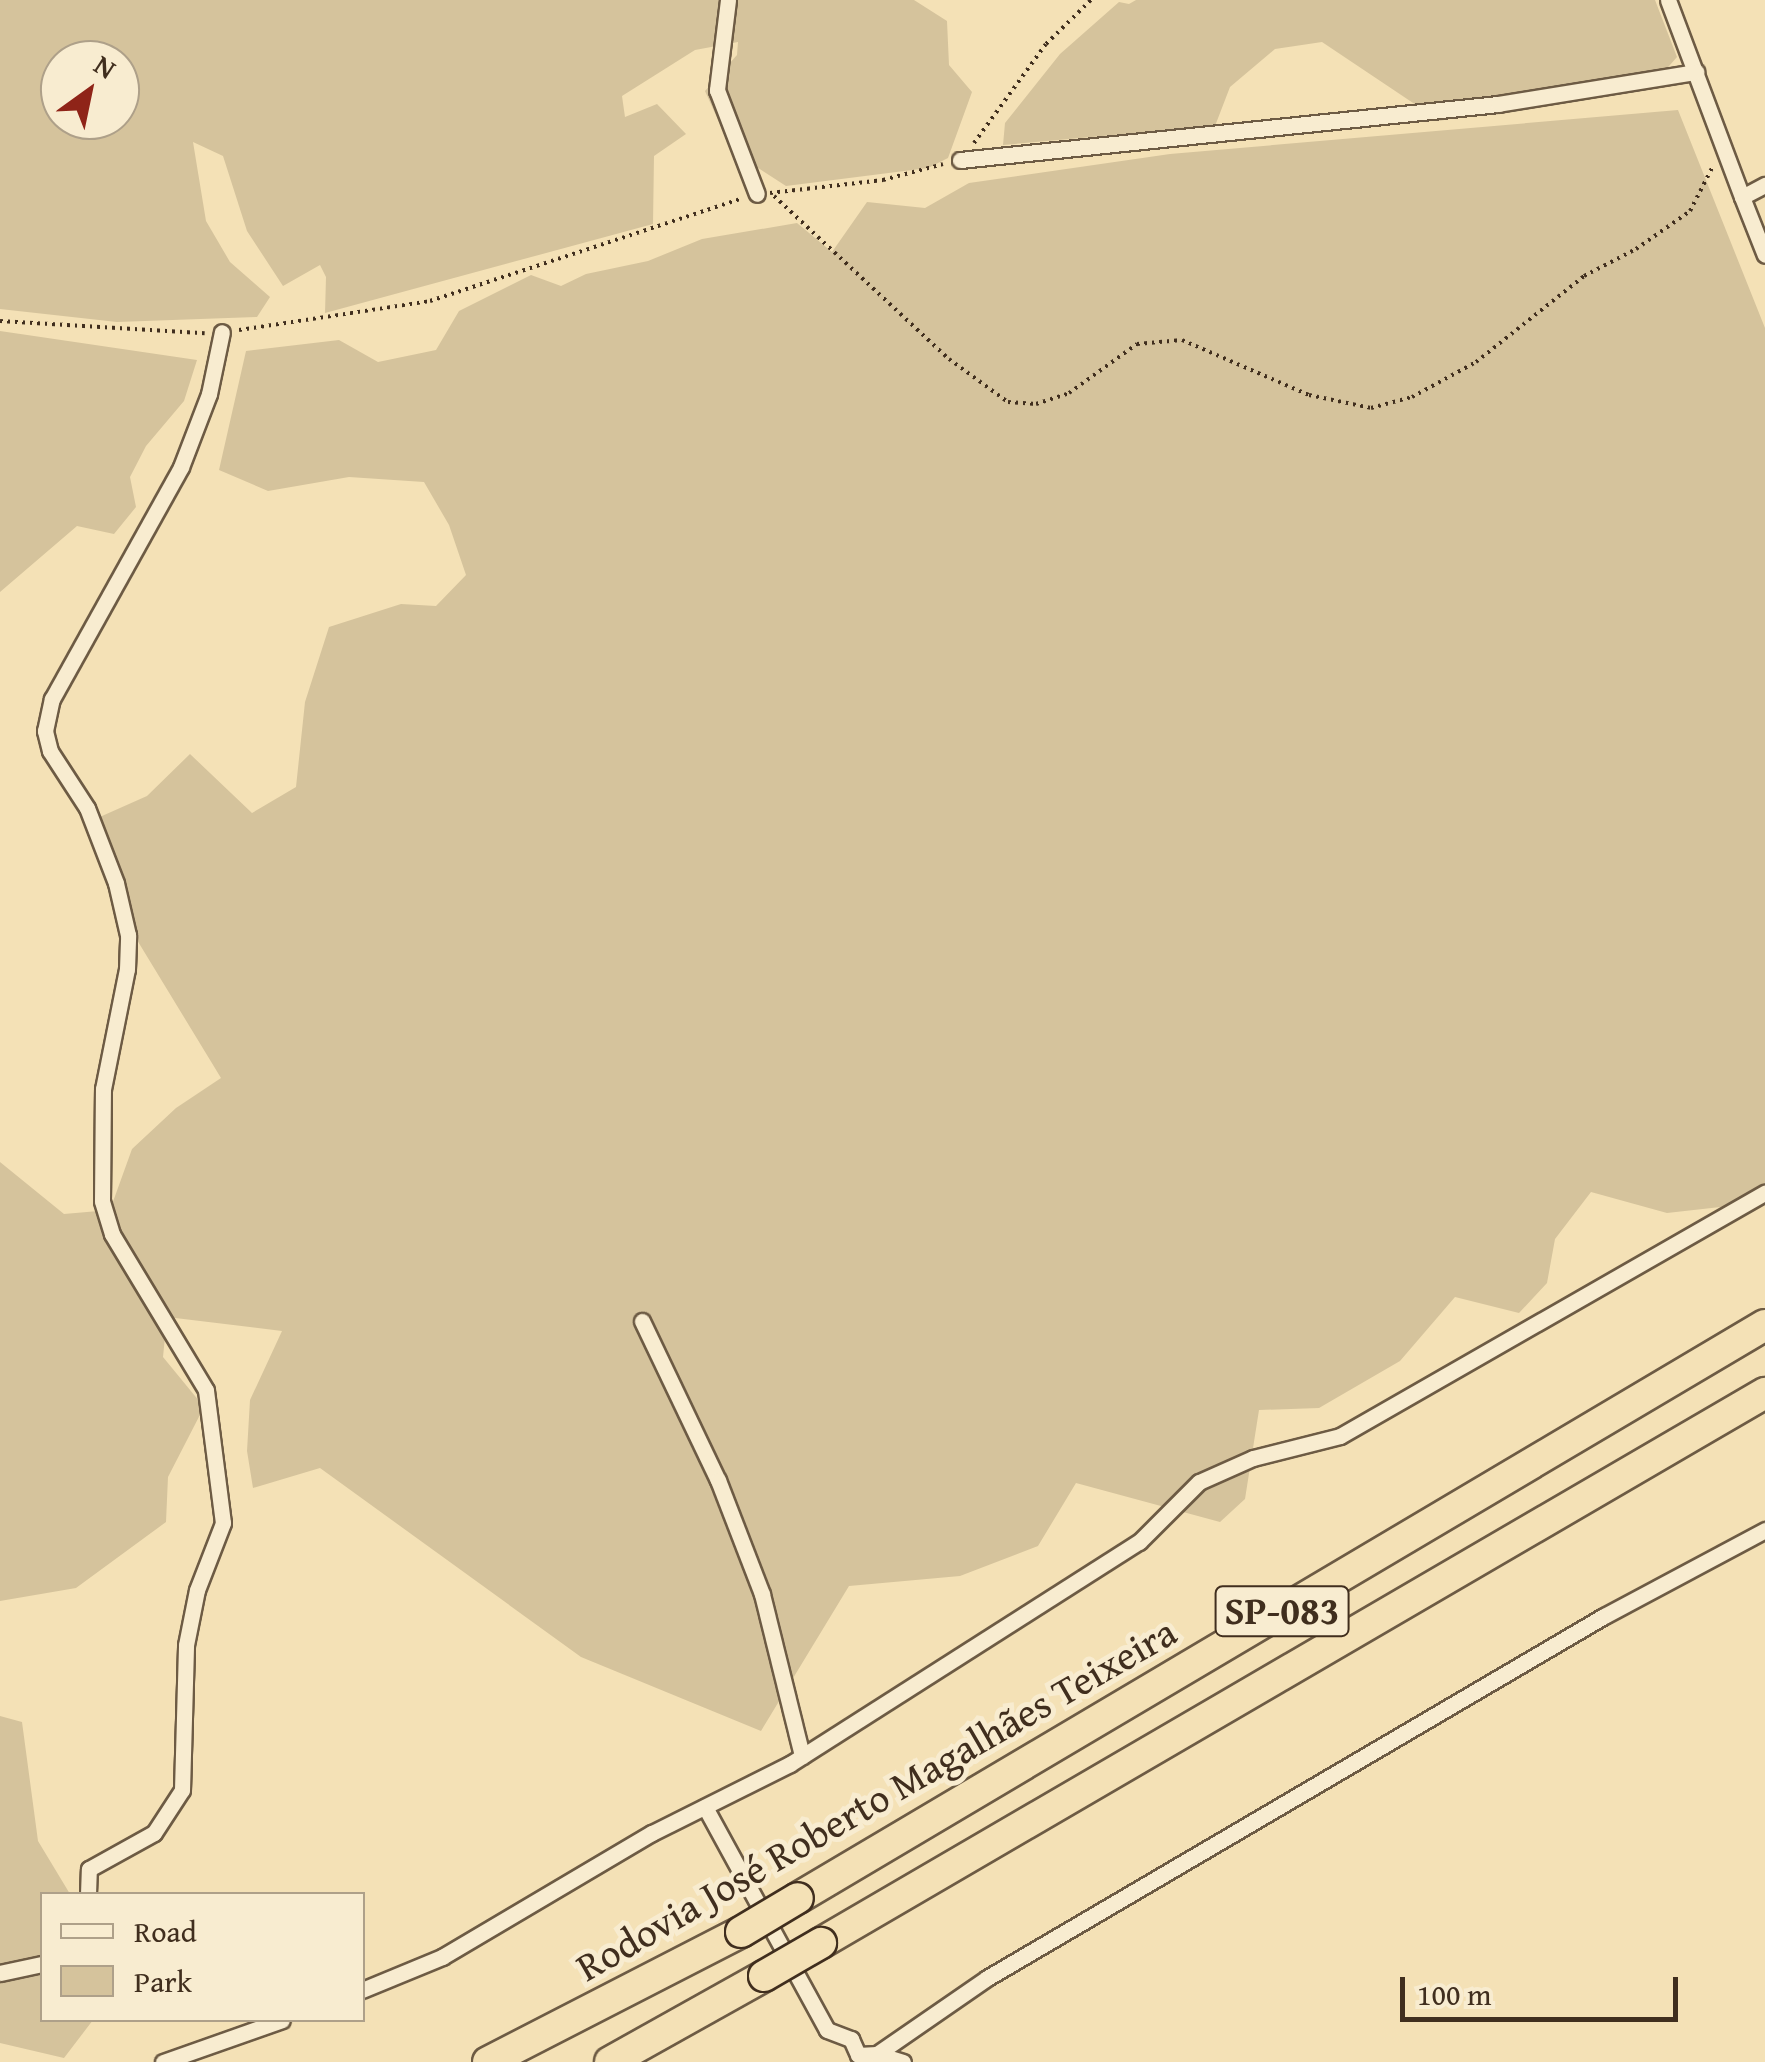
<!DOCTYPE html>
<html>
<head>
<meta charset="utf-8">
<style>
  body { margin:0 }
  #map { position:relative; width:1765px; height:2062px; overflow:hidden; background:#f4e1b6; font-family:"Gentium Book Plus",serif }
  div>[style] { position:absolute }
  .green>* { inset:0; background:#d5c39c }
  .path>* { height:4px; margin-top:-2px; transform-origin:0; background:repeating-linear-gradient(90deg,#402e1e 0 2.5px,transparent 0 7.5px) }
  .roads { filter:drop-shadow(2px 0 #6d5b44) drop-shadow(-2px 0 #6d5b44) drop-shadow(0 2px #6d5b44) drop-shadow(0 -2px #6d5b44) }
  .minor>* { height:15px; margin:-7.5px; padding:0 7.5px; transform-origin:7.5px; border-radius:7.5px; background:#f8ecd0 }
  .motorway>* { height:30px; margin:-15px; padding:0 15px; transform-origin:15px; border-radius:15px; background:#f4e1b6 }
  .bridges { filter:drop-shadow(2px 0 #402e1e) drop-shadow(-2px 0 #402e1e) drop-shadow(0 2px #402e1e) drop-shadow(0 -2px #402e1e) }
  .motorway-bridge>* { height:30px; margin:-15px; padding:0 15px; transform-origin:15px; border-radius:15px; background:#f4e1b6 }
  span { translate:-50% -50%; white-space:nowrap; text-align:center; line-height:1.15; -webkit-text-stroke:10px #f8ecd0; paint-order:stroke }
  .shield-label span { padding:2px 8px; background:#f8ecd0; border:2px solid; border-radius:8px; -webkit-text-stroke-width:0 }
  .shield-label { font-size:38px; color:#402e1e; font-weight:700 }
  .street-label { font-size:40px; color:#402e1e }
  .legend { position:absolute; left:40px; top:1892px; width:325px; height:130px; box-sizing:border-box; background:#f8ecd0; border:2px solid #aea089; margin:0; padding:12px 18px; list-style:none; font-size:30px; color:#402e1e }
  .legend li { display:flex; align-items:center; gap:20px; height:50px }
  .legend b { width:50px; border:2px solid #aea089 }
  .north { position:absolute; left:40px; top:40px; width:100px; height:100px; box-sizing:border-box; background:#f8ecd0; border:2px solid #aea089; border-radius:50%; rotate:33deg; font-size:28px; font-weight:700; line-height:40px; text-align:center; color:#402e1e }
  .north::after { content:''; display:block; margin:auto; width:35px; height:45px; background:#8f2418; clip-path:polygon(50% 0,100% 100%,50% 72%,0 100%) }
  .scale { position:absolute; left:1400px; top:1977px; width:278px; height:45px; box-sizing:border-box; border:5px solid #402e1e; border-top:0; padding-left:12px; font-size:30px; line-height:35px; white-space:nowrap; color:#402e1e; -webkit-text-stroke:8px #f8ecd0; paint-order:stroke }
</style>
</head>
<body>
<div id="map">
  <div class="green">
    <div style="clip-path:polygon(evenodd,0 0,914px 0,947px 21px,949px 65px,972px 92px,948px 158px,928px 168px,786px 186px,732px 151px,705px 91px,737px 55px,738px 42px,695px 50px,622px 96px,625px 117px,657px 104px,686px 134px,654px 156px,653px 224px,325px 313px,326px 277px,320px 265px,283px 286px,247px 231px,223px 156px,193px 142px,206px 221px,230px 262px,270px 297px,257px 317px,117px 322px,0 309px,0 0,60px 60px,120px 60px,120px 120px,60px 120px,60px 60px)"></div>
    <div style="clip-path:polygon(1136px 0,1655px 0,1677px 57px,1655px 82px,1610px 84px,1440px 121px,1322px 42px,1275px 49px,1230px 87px,1215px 126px,1003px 145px,1005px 123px,1060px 54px,1119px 2px,1129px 4px)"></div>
    <div style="clip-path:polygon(1678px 110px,1765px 328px,1765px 1202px,1667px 1213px,1591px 1192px,1555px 1239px,1547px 1283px,1519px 1313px,1455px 1297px,1400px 1361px,1319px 1408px,1259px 1410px,1245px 1499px,1220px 1522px,1076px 1483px,1038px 1546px,960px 1576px,849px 1586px,761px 1731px,581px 1657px,320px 1468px,253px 1488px,247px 1451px,250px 1400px,282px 1331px,167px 1317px,163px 1357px,204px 1407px,168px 1477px,166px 1522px,76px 1588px,0 1601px,0 1162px,64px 1214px,110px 1210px,132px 1149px,176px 1108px,221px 1078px,137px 940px,93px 820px,147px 796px,190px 754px,252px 813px,296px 787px,305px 702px,329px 627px,401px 604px,436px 606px,466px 575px,449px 525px,424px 482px,349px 477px,268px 491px,219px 470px,246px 351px,339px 340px,378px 362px,436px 350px,459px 311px,531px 275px,561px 286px,586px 274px,648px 261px,702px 239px,797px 223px,832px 252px,867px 202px,925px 208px,969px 183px,1170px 154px)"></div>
    <div style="clip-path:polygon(0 331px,197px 360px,184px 401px,146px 446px,130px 477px,136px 507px,114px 534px,77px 526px,0 592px)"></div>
    <div style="clip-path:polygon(0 1716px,22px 1722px,38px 1841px,70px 1894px,42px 1894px,42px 2020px,93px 2020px,64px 2058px,0 2043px)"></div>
  </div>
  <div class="path">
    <div style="left:974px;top:143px;width:122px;rotate:-54deg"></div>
    <div style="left:1046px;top:44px;width:63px;rotate:-44.4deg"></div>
    <div style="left:770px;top:193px;width:114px;rotate:-6.6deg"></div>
    <div style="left:883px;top:180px;width:62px;rotate:-14.9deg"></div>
    <div style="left:774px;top:196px;width:239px;rotate:43deg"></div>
    <div style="left:949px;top:359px;width:73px;rotate:36.1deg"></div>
    <div style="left:1008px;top:402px;width:28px;rotate:4deg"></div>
    <div style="left:1036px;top:404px;width:35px;rotate:-18deg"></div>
    <div style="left:1069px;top:393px;width:84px;rotate:-35.8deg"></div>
    <div style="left:1137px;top:344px;width:45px;rotate:-5.1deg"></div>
    <div style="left:1182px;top:340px;width:138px;rotate:23.4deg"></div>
    <div style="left:1309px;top:395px;width:63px;rotate:11.8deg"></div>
    <div style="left:1371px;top:408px;width:42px;rotate:-15deg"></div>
    <div style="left:1412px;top:397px;width:73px;rotate:-28.7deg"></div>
    <div style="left:1476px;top:362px;width:138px;rotate:-38.5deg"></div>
    <div style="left:1584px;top:276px;width:59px;rotate:-27.4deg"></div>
    <div style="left:1636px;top:249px;width:66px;rotate:-35.1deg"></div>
    <div style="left:1690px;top:211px;width:51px;rotate:-62.9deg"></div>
    <div style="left:0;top:321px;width:205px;rotate:3.4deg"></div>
    <div style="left:239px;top:330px;width:193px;rotate:-8.6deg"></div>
    <div style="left:430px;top:301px;width:327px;rotate:-18.2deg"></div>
  </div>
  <div class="roads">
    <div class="minor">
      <div style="left:728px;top:0;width:91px;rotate:97deg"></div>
      <div style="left:717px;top:90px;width:111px;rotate:69deg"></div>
      <div style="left:1668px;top:0;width:210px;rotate:69.4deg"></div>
      <div style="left:1742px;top:197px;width:26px;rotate:-28deg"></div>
      <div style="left:960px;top:160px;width:541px;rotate:-5.94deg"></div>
      <div style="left:1498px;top:104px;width:201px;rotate:-9.2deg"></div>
      <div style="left:1742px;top:197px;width:62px;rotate:68.4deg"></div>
      <div style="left:642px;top:1321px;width:176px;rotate:64.5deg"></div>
      <div style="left:718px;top:1480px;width:122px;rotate:68.9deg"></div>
      <div style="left:762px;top:1594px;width:167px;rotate:76.1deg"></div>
      <div style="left:705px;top:1807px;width:254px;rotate:61.3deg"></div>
      <div style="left:827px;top:2030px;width:26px;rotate:21deg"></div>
      <div style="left:851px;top:2039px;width:17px;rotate:66deg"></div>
      <div style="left:858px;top:2055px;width:19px;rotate:-3deg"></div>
      <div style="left:877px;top:2054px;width:134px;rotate:-34.6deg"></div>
      <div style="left:987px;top:1978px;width:715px;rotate:-30.4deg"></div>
      <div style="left:1604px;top:1616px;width:183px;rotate:-28.1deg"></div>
      <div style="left:88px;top:1894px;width:25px;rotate:-88deg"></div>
      <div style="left:89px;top:1869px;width:74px;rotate:-29deg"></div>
      <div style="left:154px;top:1833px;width:51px;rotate:-56.9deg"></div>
      <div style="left:182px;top:1790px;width:145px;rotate:-88.4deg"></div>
      <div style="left:186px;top:1645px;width:56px;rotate:-78.7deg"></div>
      <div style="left:197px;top:1590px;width:72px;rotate:-68.8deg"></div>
      <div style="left:223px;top:1523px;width:134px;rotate:-97.3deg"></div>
      <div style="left:206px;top:1390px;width:182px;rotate:-121.1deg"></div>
      <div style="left:112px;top:1234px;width:34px;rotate:-107deg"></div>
      <div style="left:102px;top:1201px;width:112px;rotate:-89.5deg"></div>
      <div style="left:103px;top:1089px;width:122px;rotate:-78.7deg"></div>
      <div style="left:127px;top:969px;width:34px;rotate:-88deg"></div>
      <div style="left:128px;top:935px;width:53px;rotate:-103deg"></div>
      <div style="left:116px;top:883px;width:80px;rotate:-111.1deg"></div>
      <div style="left:87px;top:808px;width:68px;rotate:-123deg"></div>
      <div style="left:50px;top:751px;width:21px;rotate:-104deg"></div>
      <div style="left:45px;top:731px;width:33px;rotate:-78deg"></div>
      <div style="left:52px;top:699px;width:265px;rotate:-60.9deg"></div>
      <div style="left:181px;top:467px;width:78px;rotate:-69deg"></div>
      <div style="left:209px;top:394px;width:63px;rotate:-78.2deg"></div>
      <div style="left:0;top:1973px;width:43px;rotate:-12.1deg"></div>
      <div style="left:362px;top:1990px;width:87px;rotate:-22.4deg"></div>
      <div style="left:442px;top:1957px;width:244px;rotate:-30.6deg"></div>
      <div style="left:652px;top:1833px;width:154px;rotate:-26.6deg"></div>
      <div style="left:790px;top:1764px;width:414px;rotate:-32.5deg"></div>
      <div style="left:1139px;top:1542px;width:85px;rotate:-45deg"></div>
      <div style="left:1199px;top:1482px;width:59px;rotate:-24deg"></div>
      <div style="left:1253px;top:1458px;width:90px;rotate:-14.2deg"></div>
      <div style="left:1340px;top:1436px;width:490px;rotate:-29.8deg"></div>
      <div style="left:877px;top:2054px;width:27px;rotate:17deg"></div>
      <div style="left:163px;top:2062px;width:126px;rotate:-19.4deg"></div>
    </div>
    <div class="motorway">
      <div style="left:798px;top:1898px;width:1124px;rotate:-30.65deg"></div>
      <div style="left:821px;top:1943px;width:1093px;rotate:-30.23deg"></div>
      <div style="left:488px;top:2062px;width:284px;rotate:-27.2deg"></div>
      <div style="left:610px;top:2062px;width:176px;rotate:-29.2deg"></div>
    </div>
  </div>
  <div class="bridges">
    <div class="motorway-bridge">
      <div style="left:741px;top:1932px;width:66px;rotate:-30.8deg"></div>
      <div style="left:764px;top:1976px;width:66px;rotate:-30.1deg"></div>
    </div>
  </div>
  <div class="shield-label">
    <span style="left:1282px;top:1611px">SP-083</span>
  </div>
  <div class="street-label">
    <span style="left:876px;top:1799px;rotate:-30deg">Rodovia José Roberto Magalhães Teixeira</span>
  </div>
  <ul class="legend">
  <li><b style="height:12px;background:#f8ecd0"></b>Road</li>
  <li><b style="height:28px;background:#d5c39c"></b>Park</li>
  </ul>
  <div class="north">N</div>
  <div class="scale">100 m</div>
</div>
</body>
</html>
